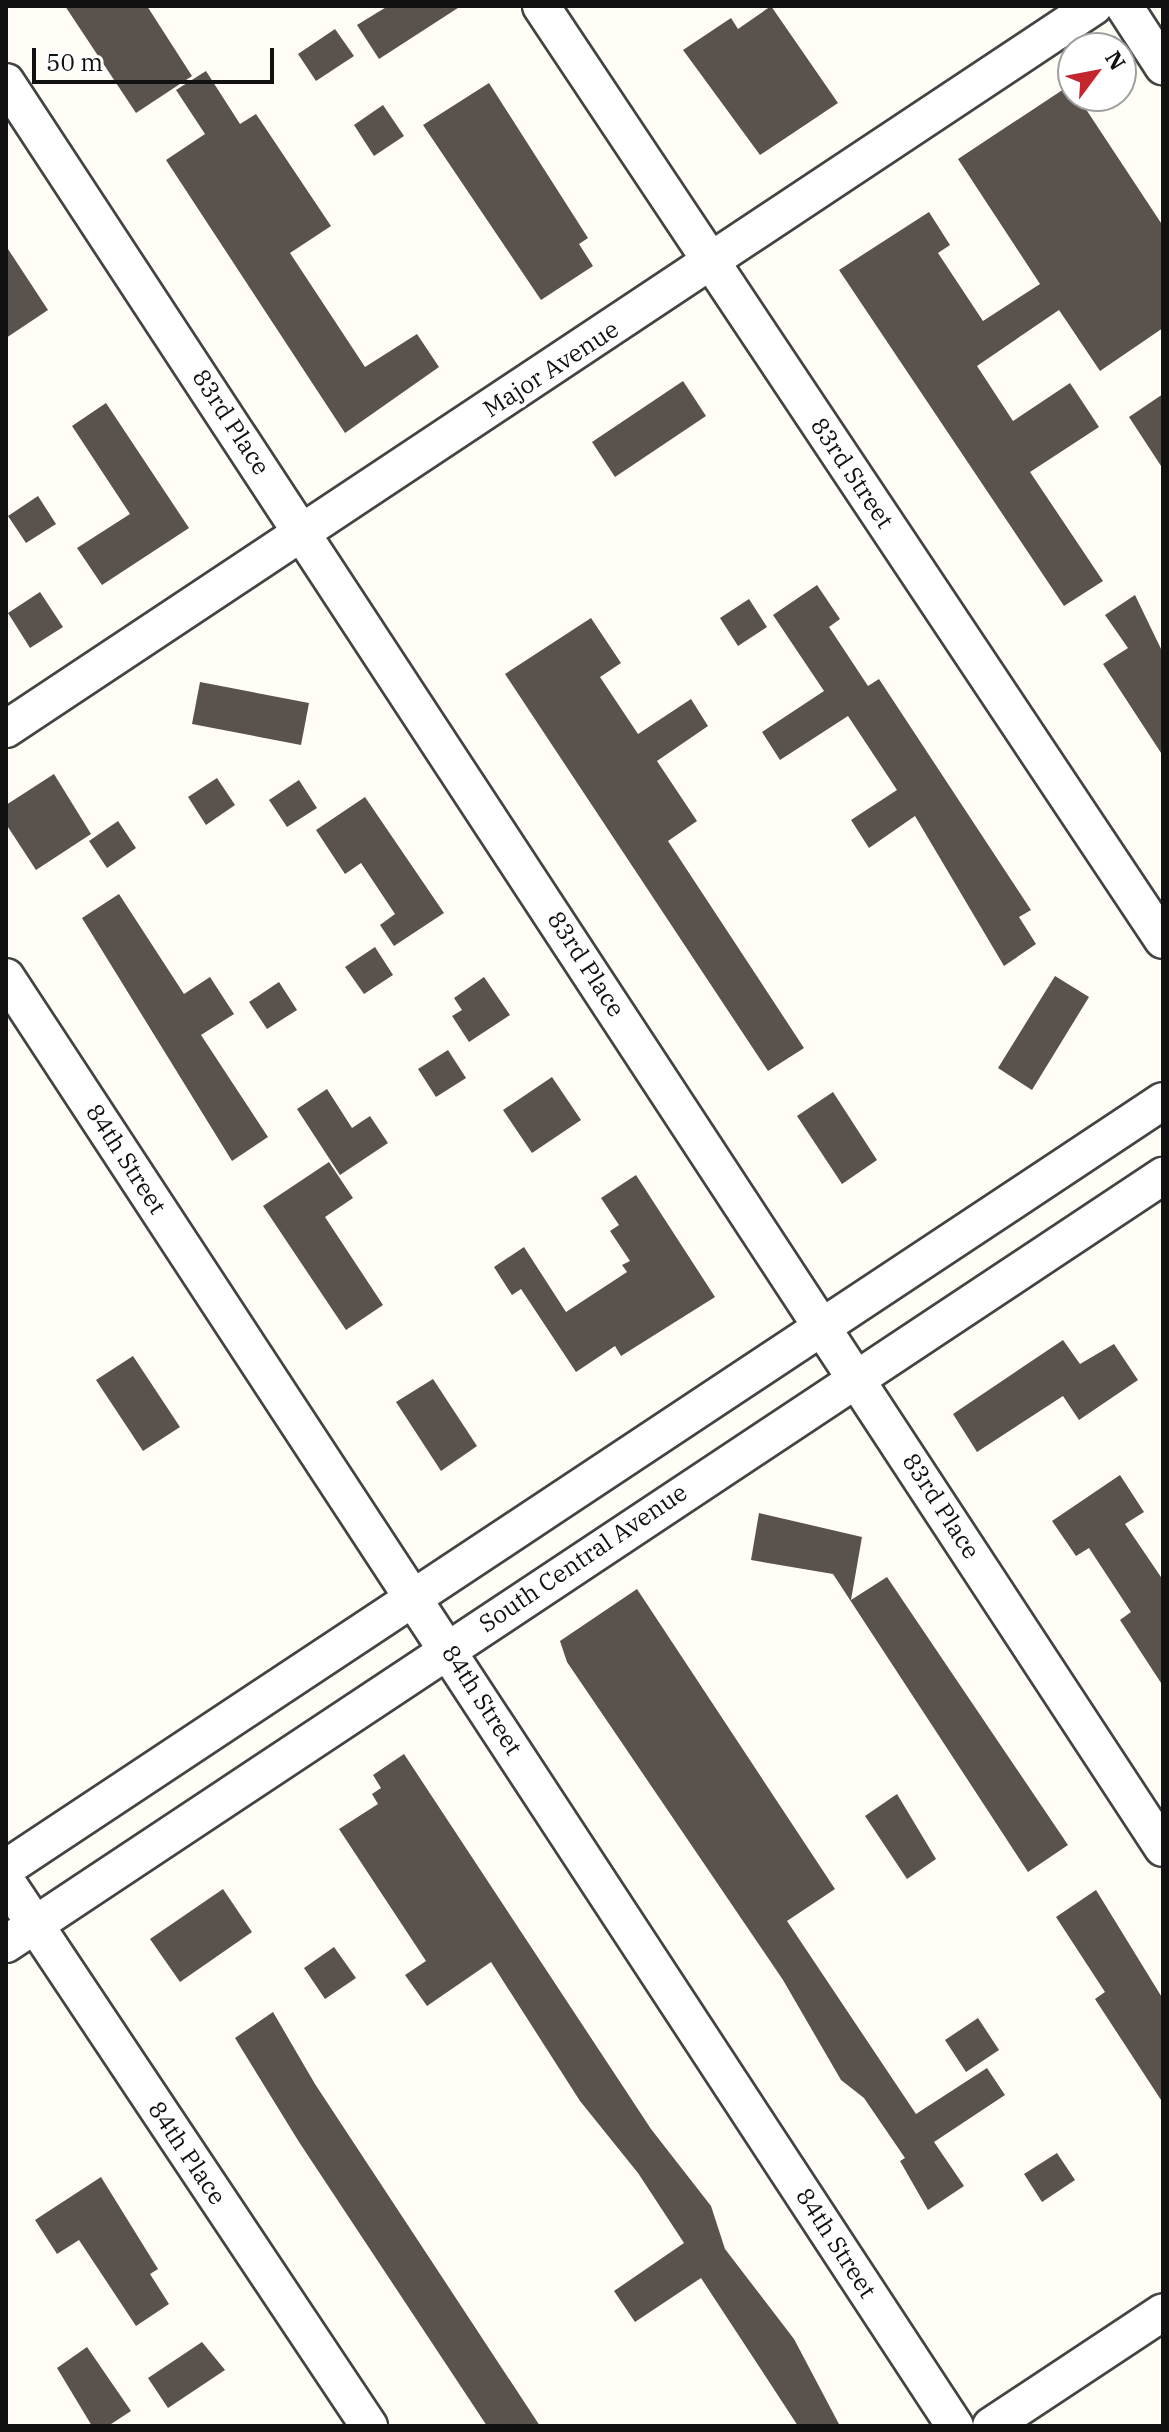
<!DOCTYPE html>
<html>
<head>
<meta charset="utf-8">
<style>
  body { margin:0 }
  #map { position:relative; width:1169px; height:2432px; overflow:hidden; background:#fffdf5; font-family:"IBM Plex Serif",serif }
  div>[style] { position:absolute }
  .building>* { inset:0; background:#5a524d }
  .roads { filter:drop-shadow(2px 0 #444) drop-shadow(-2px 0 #444) drop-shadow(0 2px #444) drop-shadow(0 -2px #444) }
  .minor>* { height:36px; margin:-18px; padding:0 18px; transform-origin:18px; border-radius:18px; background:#fff }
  span { translate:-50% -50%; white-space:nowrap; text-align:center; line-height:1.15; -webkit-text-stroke:8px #fff; paint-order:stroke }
  .street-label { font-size:24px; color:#111 }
  .frame { position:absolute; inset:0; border:8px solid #111; pointer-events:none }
  .north { position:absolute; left:1057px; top:32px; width:80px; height:80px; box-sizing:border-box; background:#fff; border:2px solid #a0a0a0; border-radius:50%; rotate:58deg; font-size:22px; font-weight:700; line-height:32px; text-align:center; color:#111 }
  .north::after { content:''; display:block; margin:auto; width:28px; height:36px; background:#c4262e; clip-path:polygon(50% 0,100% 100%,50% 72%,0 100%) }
  .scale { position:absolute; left:32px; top:48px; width:242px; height:36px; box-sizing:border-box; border:4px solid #111; border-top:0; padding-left:10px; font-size:24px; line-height:28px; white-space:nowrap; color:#111; -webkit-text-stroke:6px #fff; paint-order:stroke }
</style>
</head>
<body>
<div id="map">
  <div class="building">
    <div style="clip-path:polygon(65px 6px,147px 6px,192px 76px,136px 113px)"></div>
    <div style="clip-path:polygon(388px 6px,461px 6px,379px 59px,357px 25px)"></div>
    <div style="clip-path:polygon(771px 6px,838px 103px,760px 155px,683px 50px,731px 18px,738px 29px)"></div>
    <div style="clip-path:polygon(335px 29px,354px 56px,316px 81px,298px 54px)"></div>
    <div style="clip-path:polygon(206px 71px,240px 124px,256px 114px,331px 226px,290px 253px,365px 367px,417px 334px,439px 367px,345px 433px,166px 160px,205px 134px,176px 90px)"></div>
    <div style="clip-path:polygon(489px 83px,588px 238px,579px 244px,593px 266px,541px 300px,423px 125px)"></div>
    <div style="clip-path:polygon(1070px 85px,1163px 226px,1163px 328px,1100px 371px,1059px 310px,977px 366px,1013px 421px,1070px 383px,1099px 427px,1030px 472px,1103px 581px,1064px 606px,839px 270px,929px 212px,950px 245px,938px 253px,983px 321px,1040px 284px,958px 159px)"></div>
    <div style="clip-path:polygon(383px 105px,404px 136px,374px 156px,354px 125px)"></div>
    <div style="clip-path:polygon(6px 246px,48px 310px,6px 338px)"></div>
    <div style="clip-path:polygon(683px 381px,706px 416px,615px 477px,592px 442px)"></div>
    <div style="clip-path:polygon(1163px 394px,1163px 469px,1129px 417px)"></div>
    <div style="clip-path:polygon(106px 403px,189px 528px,102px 585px,77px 548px,130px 514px,72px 426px)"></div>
    <div style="clip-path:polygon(38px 496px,56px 524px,26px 543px,8px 516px)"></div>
    <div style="clip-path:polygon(817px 585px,840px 619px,829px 627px,868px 686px,879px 679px,1031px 910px,1019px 917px,1036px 944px,1004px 966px,915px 816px,869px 848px,851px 820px,897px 790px,848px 716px,780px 760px,762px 732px,824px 691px,773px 615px)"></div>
    <div style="clip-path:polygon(40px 592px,63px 627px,30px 648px,8px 613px)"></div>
    <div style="clip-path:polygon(1135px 595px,1163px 653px,1163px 756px,1103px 664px,1128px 648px,1105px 615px)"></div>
    <div style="clip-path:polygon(749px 599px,767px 627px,738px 646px,720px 618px)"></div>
    <div style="clip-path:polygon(591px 618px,621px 663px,600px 677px,638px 734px,691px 699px,708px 726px,657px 761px,697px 821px,668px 841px,804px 1048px,768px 1071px,505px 674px)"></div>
    <div style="clip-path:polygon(200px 682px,309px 703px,301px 745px,192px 724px)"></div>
    <div style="clip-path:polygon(54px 774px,91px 834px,36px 870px,6px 824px,6px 805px)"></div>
    <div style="clip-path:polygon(217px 778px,235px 805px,206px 825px,188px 797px)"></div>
    <div style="clip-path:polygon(299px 780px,317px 808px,287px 827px,269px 800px)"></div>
    <div style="clip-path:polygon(365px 797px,444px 913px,394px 946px,380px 925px,395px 914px,361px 863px,345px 874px,316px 830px)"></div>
    <div style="clip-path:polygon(118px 821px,136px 848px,107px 868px,89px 841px)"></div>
    <div style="clip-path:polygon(119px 894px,184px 994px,210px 977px,234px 1014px,201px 1035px,268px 1137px,232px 1161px,82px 918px)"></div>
    <div style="clip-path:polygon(375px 947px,393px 975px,364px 994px,345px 967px)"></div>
    <div style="clip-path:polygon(1055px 976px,1089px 997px,1032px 1090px,998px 1068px)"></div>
    <div style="clip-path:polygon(484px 977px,510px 1015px,469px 1042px,452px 1016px,462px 1010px,454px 998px)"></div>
    <div style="clip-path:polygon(279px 982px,297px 1010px,267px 1029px,249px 1002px)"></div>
    <div style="clip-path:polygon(448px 1050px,466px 1078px,436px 1097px,418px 1069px)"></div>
    <div style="clip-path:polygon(552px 1077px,581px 1120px,532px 1153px,503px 1110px)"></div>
    <div style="clip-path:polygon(327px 1089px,352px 1128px,370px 1116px,388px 1143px,340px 1175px,297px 1109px)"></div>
    <div style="clip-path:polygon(833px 1092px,877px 1160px,842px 1184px,797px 1116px)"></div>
    <div style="clip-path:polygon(329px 1162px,353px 1198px,325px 1217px,383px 1305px,346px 1330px,263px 1206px)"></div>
    <div style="clip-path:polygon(636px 1175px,715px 1297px,621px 1356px,615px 1346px,576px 1372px,521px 1289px,512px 1295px,494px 1267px,524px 1247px,566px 1312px,627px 1272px,622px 1265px,630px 1261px,610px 1231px,619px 1225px,601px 1198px)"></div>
    <div style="clip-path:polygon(1063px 1340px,1080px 1364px,1114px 1344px,1138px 1380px,1079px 1420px,1063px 1396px,977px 1452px,953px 1414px)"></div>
    <div style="clip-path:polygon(133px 1356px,180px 1427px,143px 1451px,96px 1380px)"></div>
    <div style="clip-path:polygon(433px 1379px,477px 1446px,441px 1471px,396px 1402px)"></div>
    <div style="clip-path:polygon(1120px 1475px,1144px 1512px,1125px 1524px,1163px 1580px,1163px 1686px,1120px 1620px,1131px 1612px,1089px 1548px,1076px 1556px,1052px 1521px)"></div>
    <div style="clip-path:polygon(759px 1513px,862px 1537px,851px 1600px,887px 1577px,1068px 1845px,1028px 1872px,833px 1574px,751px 1560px)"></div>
    <div style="clip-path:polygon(637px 1589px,835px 1889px,787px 1921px,916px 2114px,987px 2068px,1005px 2095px,934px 2142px,964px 2186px,928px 2210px,900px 2161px,905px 2158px,864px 2098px,841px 2080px,783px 1980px,567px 1662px,560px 1641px)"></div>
    <div style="clip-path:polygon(404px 1754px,651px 2129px,711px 2206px,725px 2249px,794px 2339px,840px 2426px,798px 2426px,701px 2278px,635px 2322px,614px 2291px,684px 2243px,638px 2173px,580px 2101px,491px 1962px,427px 2006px,405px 1975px,426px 1961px,339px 1829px,378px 1804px,372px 1794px,381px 1788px,373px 1775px)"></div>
    <div style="clip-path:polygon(897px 1794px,936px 1859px,907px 1879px,865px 1816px)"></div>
    <div style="clip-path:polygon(223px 1889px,252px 1932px,180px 1982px,150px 1939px)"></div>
    <div style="clip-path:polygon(1096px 1890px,1163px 1999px,1163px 2103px,1095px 1999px,1105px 1992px,1056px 1917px)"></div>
    <div style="clip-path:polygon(334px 1947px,356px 1978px,325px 1999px,304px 1968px)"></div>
    <div style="clip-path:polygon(273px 2012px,315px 2084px,540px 2426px,487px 2426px,299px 2142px,235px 2038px)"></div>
    <div style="clip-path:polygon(978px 2018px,999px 2050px,966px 2072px,945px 2040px)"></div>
    <div style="clip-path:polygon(1057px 2153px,1075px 2180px,1042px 2202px,1024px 2174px)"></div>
    <div style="clip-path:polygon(101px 2177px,158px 2269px,150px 2274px,169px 2304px,136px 2326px,79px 2240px,57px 2254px,35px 2220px)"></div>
    <div style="clip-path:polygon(202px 2342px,225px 2370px,168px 2408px,148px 2378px)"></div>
    <div style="clip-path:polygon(87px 2347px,131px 2411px,108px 2426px,92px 2426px,57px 2368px)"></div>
  </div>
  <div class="roads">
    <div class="minor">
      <div style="left:541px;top:6px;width:1122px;rotate:56.34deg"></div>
      <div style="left:1124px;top:6px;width:72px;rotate:57deg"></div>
      <div style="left:6px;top:82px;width:2111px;rotate:56.77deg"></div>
      <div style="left:6px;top:729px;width:1306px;rotate:-33.6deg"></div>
      <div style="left:6px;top:977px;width:1732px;rotate:56.78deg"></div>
      <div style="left:6px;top:1868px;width:1388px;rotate:-33.54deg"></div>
      <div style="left:6px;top:1881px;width:655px;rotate:56.33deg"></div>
      <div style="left:6px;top:1944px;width:1389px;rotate:-33.58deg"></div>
      <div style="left:991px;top:2426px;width:206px;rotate:-33.5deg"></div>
    </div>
  </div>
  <div class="street-label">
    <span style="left:551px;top:369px;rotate:-33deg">Major Avenue</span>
    <span style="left:231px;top:422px;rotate:57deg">83rd Place</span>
    <span style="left:852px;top:473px;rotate:56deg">83rd Street</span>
    <span style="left:586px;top:964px;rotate:57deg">83rd Place</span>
    <span style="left:126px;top:1159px;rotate:57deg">84th Street</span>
    <span style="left:941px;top:1506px;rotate:57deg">83rd Place</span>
    <span style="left:583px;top:1558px;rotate:-34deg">South Central Avenue</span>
    <span style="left:482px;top:1700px;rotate:57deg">84th Street</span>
    <span style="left:187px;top:2153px;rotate:56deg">84th Place</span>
    <span style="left:836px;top:2243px;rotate:57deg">84th Street</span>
  </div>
  <div class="frame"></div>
  <div class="north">N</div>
  <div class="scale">50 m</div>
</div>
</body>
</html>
